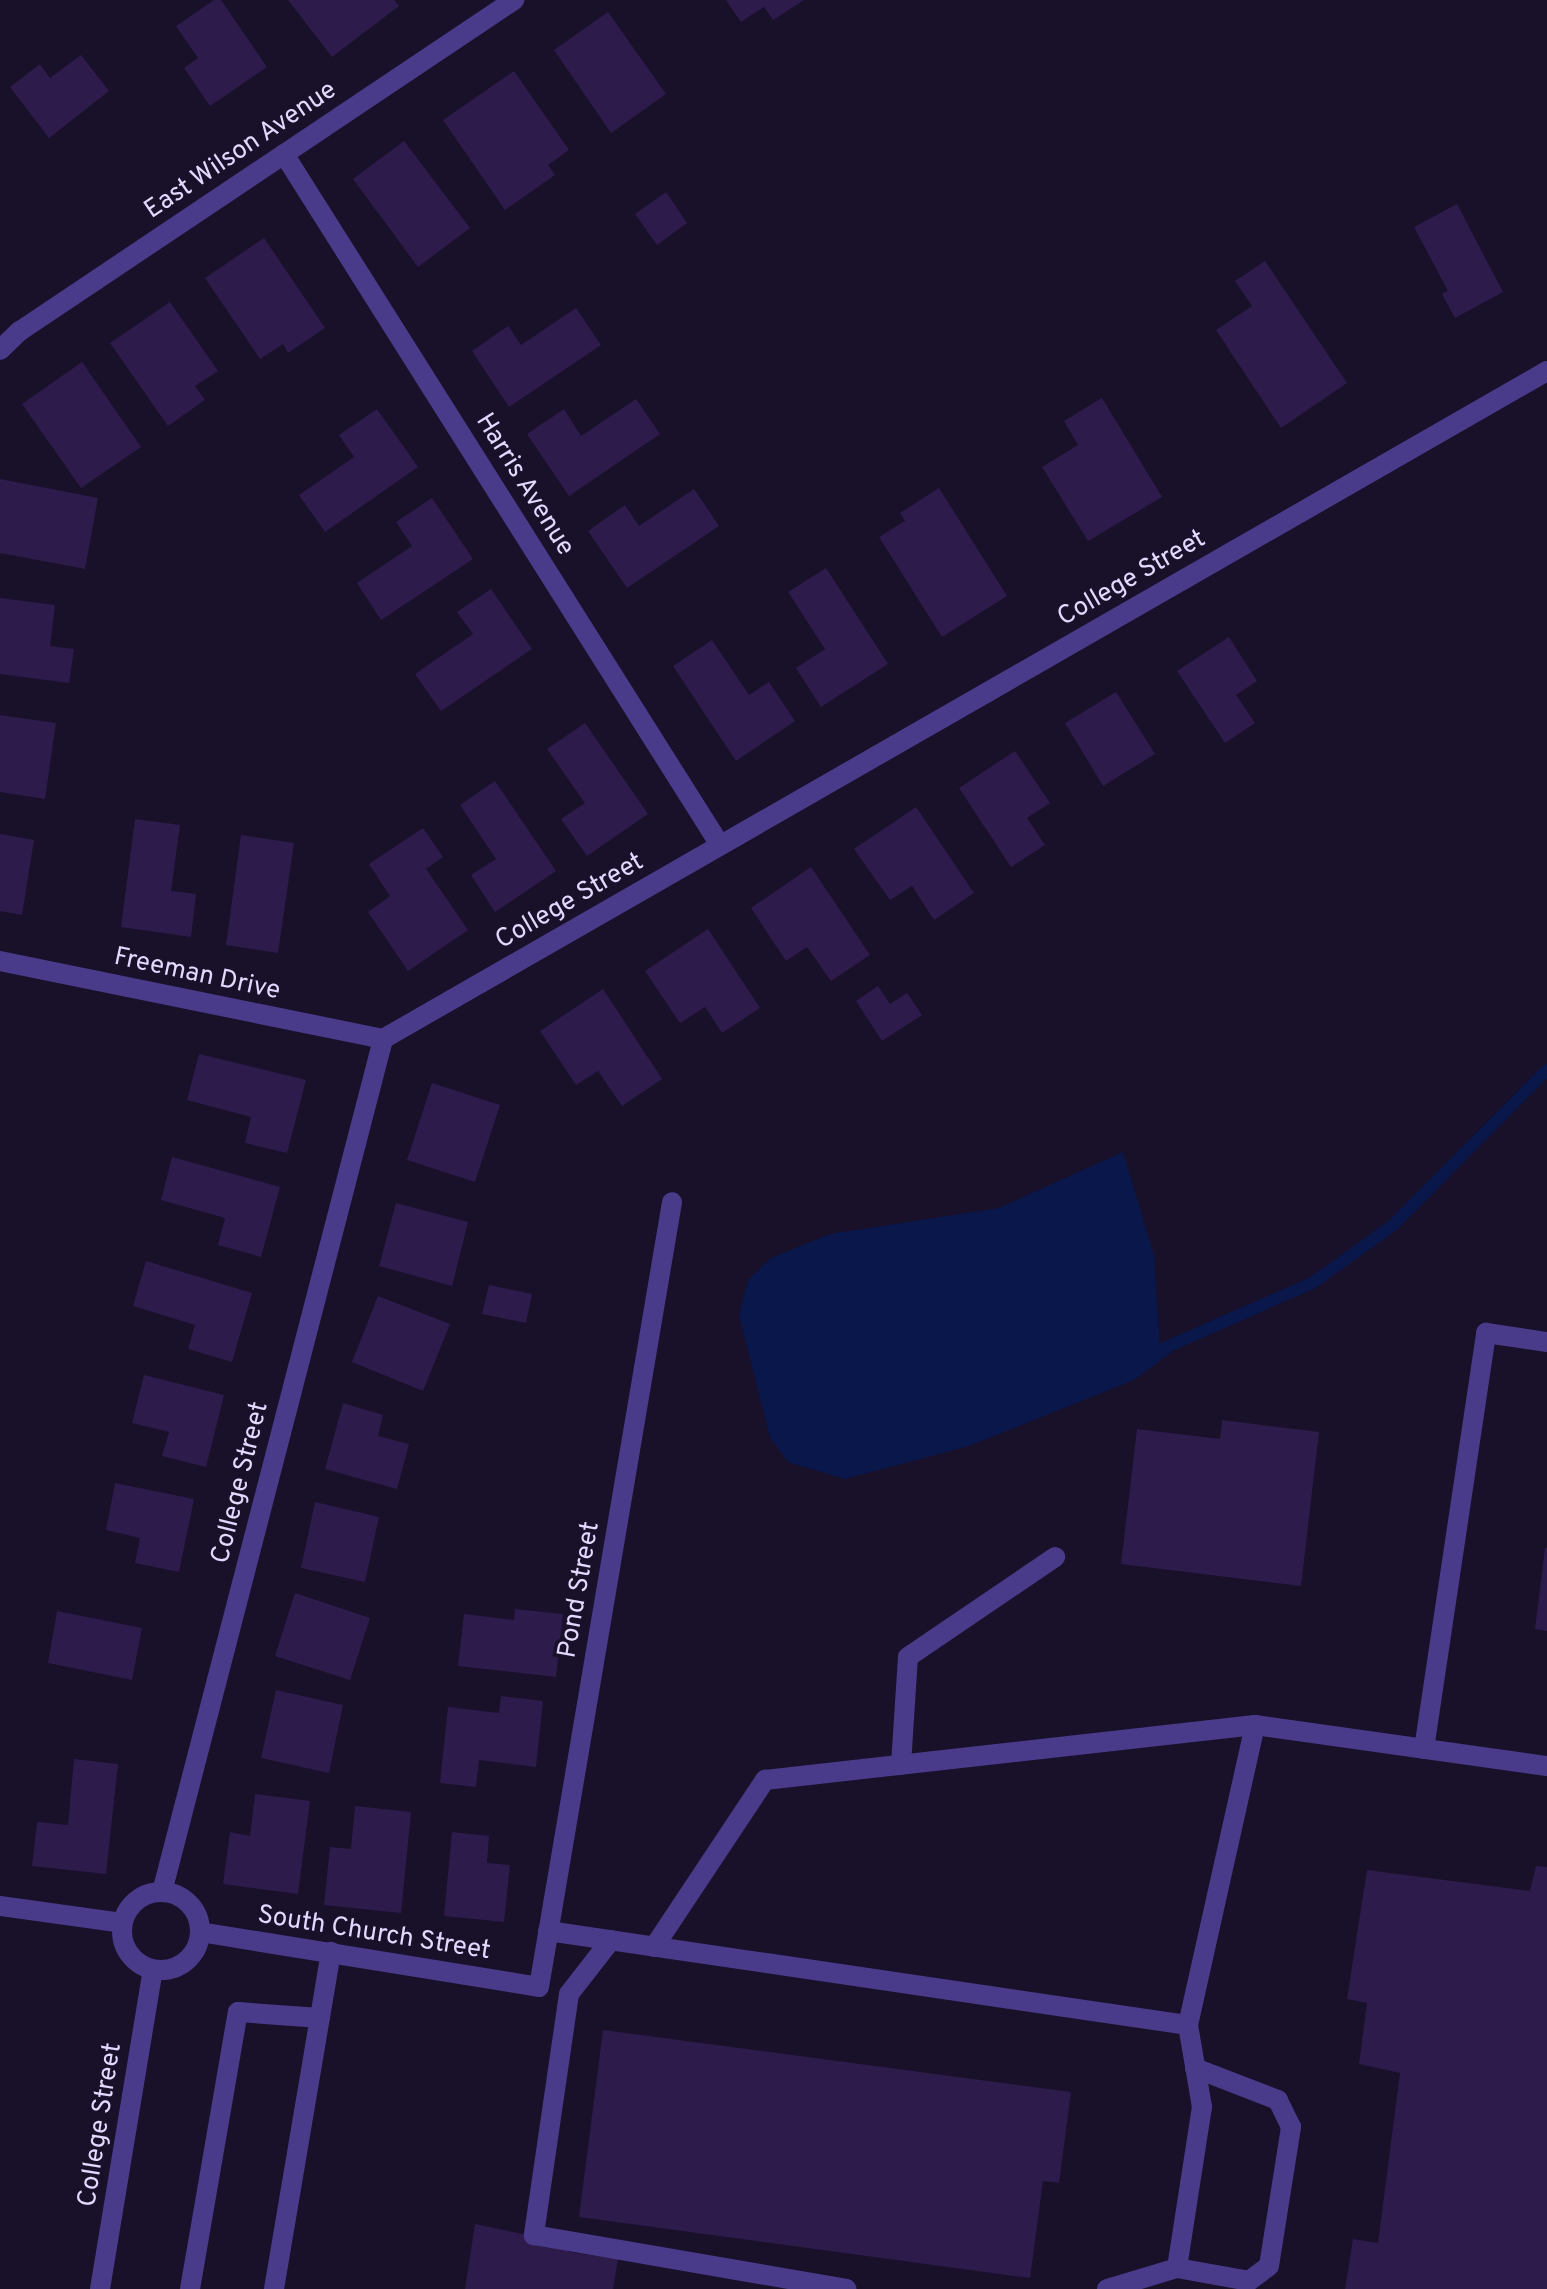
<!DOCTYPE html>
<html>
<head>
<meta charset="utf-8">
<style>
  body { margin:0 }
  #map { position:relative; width:1547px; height:2289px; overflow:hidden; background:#19102a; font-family:Overpass,sans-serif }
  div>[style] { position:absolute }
  .water>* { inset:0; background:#09174a }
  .stream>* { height:12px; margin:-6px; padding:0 6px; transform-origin:6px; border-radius:6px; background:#09174a }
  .building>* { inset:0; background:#2d1b4c }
  .lane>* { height:20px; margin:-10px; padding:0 10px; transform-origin:10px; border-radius:10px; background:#4a3a8a }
  .street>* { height:20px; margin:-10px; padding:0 10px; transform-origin:10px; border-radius:10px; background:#4a3a8a }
  .street>.ring { margin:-10px; padding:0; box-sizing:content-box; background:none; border:20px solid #4a3a8a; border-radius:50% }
  span { translate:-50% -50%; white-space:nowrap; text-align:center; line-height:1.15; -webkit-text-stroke:7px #19102a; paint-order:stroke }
  .street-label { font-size:26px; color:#e3d9ff }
</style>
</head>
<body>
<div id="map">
  <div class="water">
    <div style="clip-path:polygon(1123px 1152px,1154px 1255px,1160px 1349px,1177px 1334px,1172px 1352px,1134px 1380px,969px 1446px,845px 1479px,788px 1462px,770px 1437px,739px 1315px,748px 1280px,771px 1258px,830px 1234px,999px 1208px)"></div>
  </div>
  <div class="stream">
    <div style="left:1160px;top:1350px;width:168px;rotate:-23.8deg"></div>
    <div style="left:1314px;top:1282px;width:97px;rotate:-35.8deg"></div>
    <div style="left:1393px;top:1225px;width:218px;rotate:-45.2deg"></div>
  </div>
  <div class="building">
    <div style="clip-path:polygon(214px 0,221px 0,267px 67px,210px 106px,184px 68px,198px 58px,176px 26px)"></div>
    <div style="clip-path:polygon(288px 0,394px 0,399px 6px,332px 57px)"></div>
    <div style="clip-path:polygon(726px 0,804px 0,773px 20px,764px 7px,741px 22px)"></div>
    <div style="clip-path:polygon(608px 12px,666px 94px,611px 133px,554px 50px)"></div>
    <div style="clip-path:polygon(81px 55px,109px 91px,49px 138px,10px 87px,40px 64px,50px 78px)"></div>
    <div style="clip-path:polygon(514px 71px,569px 150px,548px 165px,555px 175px,505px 210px,443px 120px)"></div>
    <div style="clip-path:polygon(404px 141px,470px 228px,418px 267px,353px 179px)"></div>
    <div style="clip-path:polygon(666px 192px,687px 223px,657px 245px,635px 214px)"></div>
    <div style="clip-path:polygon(1457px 204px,1503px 292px,1455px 318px,1442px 294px,1448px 291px,1414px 227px)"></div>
    <div style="clip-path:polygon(264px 238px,325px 328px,288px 353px,283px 344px,260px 359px,205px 278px)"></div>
    <div style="clip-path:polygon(1265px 261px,1347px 383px,1281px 428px,1216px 330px,1252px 306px,1235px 281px)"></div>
    <div style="clip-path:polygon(170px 302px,218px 371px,195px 386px,205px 400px,168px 426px,110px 343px)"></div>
    <div style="clip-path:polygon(576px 308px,601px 345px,509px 407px,472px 351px,508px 326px,521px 345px)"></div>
    <div style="clip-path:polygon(82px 362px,141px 447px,81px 488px,22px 404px)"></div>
    <div style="clip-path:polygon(1102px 398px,1162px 497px,1088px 541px,1042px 467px,1078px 445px,1064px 421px)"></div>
    <div style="clip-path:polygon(636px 399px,660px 434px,569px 496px,527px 434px,564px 409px,581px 436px)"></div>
    <div style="clip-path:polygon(377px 409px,418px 467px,325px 532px,299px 495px,354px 457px,339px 435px)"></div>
    <div style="clip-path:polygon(0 479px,98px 498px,85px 569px,0 553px)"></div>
    <div style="clip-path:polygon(939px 488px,1007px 596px,942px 637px,879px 537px,905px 521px,900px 513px)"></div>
    <div style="clip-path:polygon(694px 489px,719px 526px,627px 588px,588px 531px,625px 505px,639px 526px)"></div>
    <div style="clip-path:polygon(432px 498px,473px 559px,381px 620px,357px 583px,412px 546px,396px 522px)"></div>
    <div style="clip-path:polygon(826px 568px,888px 664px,821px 707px,796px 668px,825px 649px,788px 592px)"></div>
    <div style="clip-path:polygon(491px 589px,532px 649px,441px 711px,415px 674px,473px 634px,457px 612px)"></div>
    <div style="clip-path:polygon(0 598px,55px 605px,50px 646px,74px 649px,69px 683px,0 674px)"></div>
    <div style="clip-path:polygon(1229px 637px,1257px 681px,1236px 695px,1255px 723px,1225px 743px,1177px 671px)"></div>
    <div style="clip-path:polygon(712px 640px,749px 695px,769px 682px,795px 721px,736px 761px,673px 666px)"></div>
    <div style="clip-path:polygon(1116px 692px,1155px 754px,1103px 786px,1065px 723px)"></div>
    <div style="clip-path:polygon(0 715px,56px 723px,45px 799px,0 792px)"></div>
    <div style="clip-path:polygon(585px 723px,648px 814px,587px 856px,561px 819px,585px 803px,547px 749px)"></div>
    <div style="clip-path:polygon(1015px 751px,1050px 803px,1027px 818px,1045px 845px,1011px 867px,959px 788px)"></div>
    <div style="clip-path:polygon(495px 781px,556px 871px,495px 912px,471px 875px,496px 859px,460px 805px)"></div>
    <div style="clip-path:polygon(916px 807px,974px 893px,934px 920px,912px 886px,890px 900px,854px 849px)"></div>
    <div style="clip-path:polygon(135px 819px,180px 825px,171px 891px,196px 894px,191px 937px,121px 927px)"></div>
    <div style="clip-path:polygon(423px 828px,443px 857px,426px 869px,468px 930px,408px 971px,368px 912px,390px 896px,369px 864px)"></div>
    <div style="clip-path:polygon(0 834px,34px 840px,22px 915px,0 911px)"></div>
    <div style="clip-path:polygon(241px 835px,294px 843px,278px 953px,226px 945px)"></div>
    <div style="clip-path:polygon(811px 867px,870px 955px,831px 981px,807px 947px,786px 961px,751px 908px)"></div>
    <div style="clip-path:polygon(708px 929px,760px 1008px,722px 1033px,705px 1007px,680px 1023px,645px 971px)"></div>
    <div style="clip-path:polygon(878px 986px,890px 1004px,907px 993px,922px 1015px,882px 1041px,856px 1001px)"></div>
    <div style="clip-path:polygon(603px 989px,662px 1079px,622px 1106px,598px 1071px,576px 1085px,540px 1031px)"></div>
    <div style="clip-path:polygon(199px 1054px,306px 1080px,287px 1153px,245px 1143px,251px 1117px,187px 1100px)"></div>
    <div style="clip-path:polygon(432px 1083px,500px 1105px,475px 1182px,407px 1160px)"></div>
    <div style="clip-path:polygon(172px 1157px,280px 1187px,261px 1257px,218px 1245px,225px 1218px,161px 1200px)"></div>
    <div style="clip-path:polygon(396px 1203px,468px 1222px,452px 1286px,379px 1266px)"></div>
    <div style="clip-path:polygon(146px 1261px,252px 1293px,232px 1362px,188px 1349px,195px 1325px,133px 1306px)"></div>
    <div style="clip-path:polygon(489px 1285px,532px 1294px,526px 1323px,482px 1314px)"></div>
    <div style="clip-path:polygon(378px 1296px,450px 1324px,423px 1391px,352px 1362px)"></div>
    <div style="clip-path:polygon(144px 1375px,224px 1395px,206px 1467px,162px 1456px,169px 1432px,132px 1423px)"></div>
    <div style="clip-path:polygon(343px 1403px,383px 1415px,378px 1436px,409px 1444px,397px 1489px,325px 1469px)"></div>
    <div style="clip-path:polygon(1222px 1420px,1319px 1432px,1301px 1586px,1121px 1564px,1137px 1429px,1220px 1439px)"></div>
    <div style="clip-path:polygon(115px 1483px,194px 1499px,179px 1572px,135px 1563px,140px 1538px,106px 1530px)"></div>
    <div style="clip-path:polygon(315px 1502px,379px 1517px,365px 1582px,301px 1568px)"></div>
    <div style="clip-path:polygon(1545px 1548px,1547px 1548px,1547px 1631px,1535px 1629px)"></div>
    <div style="clip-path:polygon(295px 1593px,370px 1618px,350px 1680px,275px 1656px)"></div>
    <div style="clip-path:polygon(515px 1609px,563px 1614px,556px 1677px,458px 1666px,464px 1614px,514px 1620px)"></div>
    <div style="clip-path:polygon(57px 1611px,142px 1628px,132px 1680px,48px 1663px)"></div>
    <div style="clip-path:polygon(276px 1690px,343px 1705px,329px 1773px,261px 1758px)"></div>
    <div style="clip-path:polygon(501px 1696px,543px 1701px,536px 1767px,479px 1760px,476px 1787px,440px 1783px,448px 1707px,499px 1713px)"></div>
    <div style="clip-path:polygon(74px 1759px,118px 1764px,106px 1874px,32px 1866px,37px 1822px,68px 1825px)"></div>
    <div style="clip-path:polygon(255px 1794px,310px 1801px,298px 1894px,223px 1884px,230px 1832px,250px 1836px)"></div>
    <div style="clip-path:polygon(355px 1806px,411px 1812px,401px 1913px,324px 1905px,330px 1847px,351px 1849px)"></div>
    <div style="clip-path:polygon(452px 1832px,489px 1836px,487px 1863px,510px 1865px,504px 1922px,444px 1916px)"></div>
    <div style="clip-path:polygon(1536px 1866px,1547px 1867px,1547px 2289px,1345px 2289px,1353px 2239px,1378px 2243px,1400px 2073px,1359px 2064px,1367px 2003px,1347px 1999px,1367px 1870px,1530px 1891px)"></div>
    <div style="clip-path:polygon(603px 2030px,1071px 2092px,1059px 2183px,1043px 2181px,1030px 2278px,579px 2217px)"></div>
    <div style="clip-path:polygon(475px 2224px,570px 2244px,569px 2252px,618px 2259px,613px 2289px,465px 2289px)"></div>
  </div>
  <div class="lane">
    <div style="left:1424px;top:1749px;width:421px;rotate:-81.5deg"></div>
    <div style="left:1486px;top:1333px;width:62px;rotate:8.4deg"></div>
    <div style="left:901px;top:1765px;width:108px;rotate:-86.3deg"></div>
    <div style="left:908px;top:1657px;width:178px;rotate:-34.2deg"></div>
    <div style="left:548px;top:1931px;width:647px;rotate:8.36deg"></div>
    <div style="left:1188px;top:2025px;width:307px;rotate:-77.4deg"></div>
    <div style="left:1255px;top:1725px;width:295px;rotate:8deg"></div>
    <div style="left:611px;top:1940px;width:68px;rotate:127.9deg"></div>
    <div style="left:569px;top:1994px;width:244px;rotate:98.3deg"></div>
    <div style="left:534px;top:2235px;width:317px;rotate:9.8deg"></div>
    <div style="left:654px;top:1947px;width:201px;rotate:-56.4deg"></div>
    <div style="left:765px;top:1780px;width:493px;rotate:-6.4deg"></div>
    <div style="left:1177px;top:2268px;width:73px;rotate:10.2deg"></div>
    <div style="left:1249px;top:2281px;width:25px;rotate:-37deg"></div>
    <div style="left:1269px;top:2266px;width:141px;rotate:-81deg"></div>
    <div style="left:1291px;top:2127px;width:30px;rotate:-116deg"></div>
    <div style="left:1278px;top:2100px;width:89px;rotate:-158.9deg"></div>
    <div style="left:190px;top:2289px;width:281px;rotate:-80.2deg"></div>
    <div style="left:238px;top:2012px;width:82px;rotate:4.2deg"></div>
    <div style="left:274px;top:2289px;width:342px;rotate:-80.4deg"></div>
    <div style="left:1107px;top:2289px;width:73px;rotate:-16.7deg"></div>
    <div style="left:1177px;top:2268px;width:163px;rotate:-81.2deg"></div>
    <div style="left:1202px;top:2107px;width:83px;rotate:-99.7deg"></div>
  </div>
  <div class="street">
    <div style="left:284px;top:154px;width:817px;rotate:57.75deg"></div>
    <div style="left:0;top:350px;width:28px;rotate:-44deg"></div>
    <div style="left:20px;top:331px;width:595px;rotate:-33.82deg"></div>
    <div style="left:0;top:961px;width:391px;rotate:11.5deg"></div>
    <div class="ring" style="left:122px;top:1892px;width:58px;height:58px"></div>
    <div style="left:162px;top:1892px;width:881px;rotate:-75.47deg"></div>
    <div style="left:383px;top:1039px;width:1342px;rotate:-29.85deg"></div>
    <div style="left:0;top:1906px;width:123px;rotate:7.9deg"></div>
    <div style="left:200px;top:1932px;width:343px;rotate:9.2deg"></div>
    <div style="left:539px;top:1987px;width:796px;rotate:-80.38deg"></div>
    <div style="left:100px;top:2289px;width:323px;rotate:-80.6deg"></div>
  </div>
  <div class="street-label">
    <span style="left:241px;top:151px;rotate:-34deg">East Wilson Avenue</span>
    <span style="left:524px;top:485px;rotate:58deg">Harris Avenue</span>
    <span style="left:1132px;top:579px;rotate:-30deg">College Street</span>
    <span style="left:570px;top:902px;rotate:-30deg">College Street</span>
    <span style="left:197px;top:975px;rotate:12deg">Freeman Drive</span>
    <span style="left:241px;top:1483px;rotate:-76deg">College Street</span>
    <span style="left:580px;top:1590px;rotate:-80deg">Pond Street</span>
    <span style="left:374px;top:1934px;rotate:9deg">South Church Street</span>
    <span style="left:101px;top:2125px;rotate:-81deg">College Street</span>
  </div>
</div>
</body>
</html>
